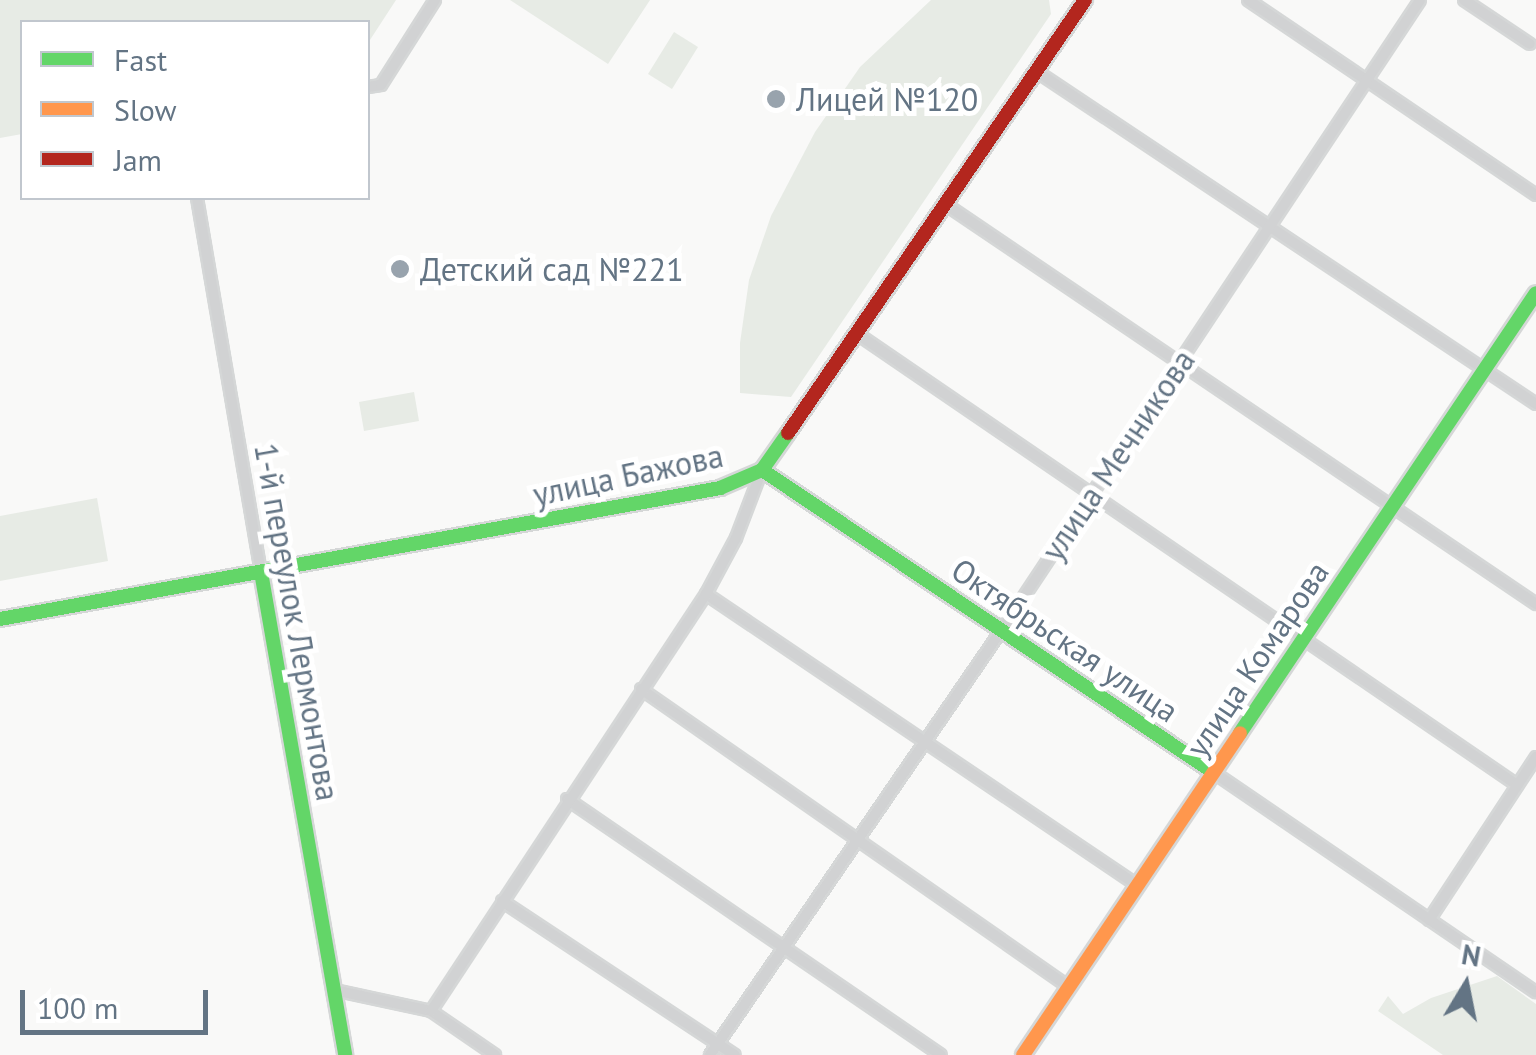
<!DOCTYPE html>
<html>
<head>
<meta charset="utf-8">
<style>
  body { margin:0 }
  #map { position:relative; width:1536px; height:1055px; overflow:hidden; background:#f9f9f8; font-family:"PT Sans",sans-serif }
  div>[style] { position:absolute }
  .green>* { inset:0; background:#e7ebe5 }
  .roads { filter:drop-shadow(2px 0 #d5d7d7) drop-shadow(-2px 0 #d5d7d7) drop-shadow(0 2px #d5d7d7) drop-shadow(0 -2px #d5d7d7) }
  .street>* { height:10px; margin:-5px; padding:0 5px; transform-origin:5px; border-radius:5px; background:#d1d2d3 }
  .fast>* { height:14px; margin:-7px; padding:0 7px; transform-origin:7px; border-radius:7px; background:#63d668 }
  .slow>* { height:14px; margin:-7px; padding:0 7px; transform-origin:7px; border-radius:7px; background:#ff974d }
  .jam>* { height:14px; margin:-7px; padding:0 7px; transform-origin:7px; border-radius:7px; background:#b3261e }
  .dots>* { width:28px; height:28px; translate:-50% -50%; box-sizing:border-box; border:5px solid #fff; border-radius:50% }
  span { translate:-50% -50%; white-space:nowrap; text-align:center; line-height:1.15; -webkit-text-stroke:10px #fff; paint-order:stroke }
  .poi-label { font-size:32px; color:#637484 }
  .left { translate:0 -50%; text-align:left }
  .street-label { font-size:32px; color:#637484 }
  .legend { position:absolute; left:20px; top:20px; width:350px; height:180px; box-sizing:border-box; background:#fff; border:2px solid #c1c7ce; margin:0; padding:12px 18px; list-style:none; font-size:30px; color:#637484 }
  .legend li { display:flex; align-items:center; gap:20px; height:50px }
  .legend b { width:50px; border:2px solid #c1c7ce }
  .north { position:absolute; left:1416px; top:935px; width:100px; height:100px; -webkit-text-stroke:8px #fff; paint-order:stroke; rotate:10deg; font-size:28px; font-weight:700; line-height:40px; text-align:center; color:#637484 }
  .north::after { content:''; display:block; margin:auto; width:35px; height:45px; background:#637484; clip-path:polygon(50% 0,100% 100%,50% 72%,0 100%) }
  .scale { position:absolute; left:20px; top:990px; width:188px; height:45px; box-sizing:border-box; border:5px solid #637484; border-top:0; padding-left:12px; font-size:30px; line-height:35px; white-space:nowrap; color:#637484; -webkit-text-stroke:8px #fff; paint-order:stroke }
</style>
</head>
<body>
<div id="map">
  <div class="green">
    <div style="clip-path:polygon(0 0,396px 0,368px 43px,368px 22px,22px 22px,22px 134px,0 138px)"></div>
    <div style="clip-path:polygon(510px 0,650px 0,608px 64px)"></div>
    <div style="clip-path:polygon(931px 0,1049px 0,1051px 14px,791px 397px,740px 393px,740px 343px,749px 280px,771px 216px,815px 132px,860px 67px)"></div>
    <div style="clip-path:polygon(674px 32px,698px 47px,672px 89px,648px 74px)"></div>
    <div style="clip-path:polygon(414px 392px,419px 421px,364px 431px,359px 402px)"></div>
    <div style="clip-path:polygon(97px 498px,108px 561px,0 581px,0 516px)"></div>
    <div style="clip-path:polygon(1497px 976px,1536px 1004px,1536px 1055px,1443px 1055px,1378px 1011px,1388px 996px,1403px 1014px,1431px 998px)"></div>
  </div>
  <div class="roads">
    <div class="street">
      <div style="left:1248px;top:0;width:348px;rotate:34.1deg"></div>
      <div style="left:1464px;top:0;width:79px;rotate:33.7deg"></div>
      <div style="left:1036px;top:71px;width:601px;rotate:33.66deg"></div>
      <div style="left:368px;top:87px;width:13px;rotate:-9deg"></div>
      <div style="left:381px;top:85px;width:101px;rotate:-57.6deg"></div>
      <div style="left:197px;top:198px;width:379px;rotate:80.3deg"></div>
      <div style="left:945px;top:204px;width:714px;rotate:34.09deg"></div>
      <div style="left:856px;top:333px;width:801px;rotate:34.36deg"></div>
      <div style="left:706px;top:594px;width:520px;rotate:34.03deg"></div>
      <div style="left:641px;top:689px;width:522px;rotate:34.85deg"></div>
      <div style="left:1213px;top:772px;width:391px;rotate:34.3deg"></div>
      <div style="left:567px;top:799px;width:453px;rotate:34.4deg"></div>
      <div style="left:502px;top:901px;width:279px;rotate:33.5deg"></div>
      <div style="left:1429px;top:920px;width:195px;rotate:-56.7deg"></div>
      <div style="left:334px;top:990px;width:99px;rotate:12.2deg"></div>
      <div style="left:431px;top:1011px;width:78px;rotate:34.5deg"></div>
      <div style="left:431px;top:1011px;width:500px;rotate:-56.6deg"></div>
      <div style="left:706px;top:594px;width:64px;rotate:-61.8deg"></div>
      <div style="left:736px;top:538px;width:73px;rotate:-69.1deg"></div>
      <div style="left:710px;top:1055px;width:514px;rotate:-55.54deg"></div>
      <div style="left:1001px;top:631px;width:757px;rotate:-56.41deg"></div>
    </div>
    <div class="fast">
      <div style="left:762px;top:470px;width:543px;rotate:33.81deg"></div>
      <div style="left:261px;top:572px;width:490px;rotate:80.1deg"></div>
      <div style="left:0;top:619px;width:732px;rotate:-10.31deg"></div>
      <div style="left:720px;top:488px;width:46px;rotate:-23.2deg"></div>
      <div style="left:762px;top:470px;width:45px;rotate:-54.9deg"></div>
      <div style="left:1240px;top:733px;width:530px;rotate:-56.07deg"></div>
    </div>
    <div class="slow">
      <div style="left:1023px;top:1055px;width:388px;rotate:-56deg"></div>
    </div>
    <div class="jam">
      <div style="left:788px;top:433px;width:525px;rotate:-55.55deg"></div>
    </div>
  </div>
  <div class="dots">
    <div style="left:776px;top:99px;background:#98a3ad"></div>
    <div style="left:400px;top:269px;background:#98a3ad"></div>
  </div>
  <div class="poi-label">
    <span class="left" style="left:796px;top:99px">Лицей №120</span>
    <span class="left" style="left:420px;top:269px">Детский сад №221</span>
  </div>
  <div class="street-label">
    <span style="left:1118px;top:455px;rotate:-56deg">улица Мечникова</span>
    <span style="left:628px;top:475px;rotate:-12deg">улица Бажова</span>
    <span style="left:297px;top:622px;rotate:80deg">1-й переулок Лермонтова</span>
    <span style="left:1065px;top:640px;rotate:34deg">Октябрьская улица</span>
    <span style="left:1257px;top:659px;rotate:-56deg">улица Комарова</span>
  </div>
  <ul class="legend">
  <li><b style="height:12px;background:#63d668"></b>Fast</li>
  <li><b style="height:12px;background:#ff974d"></b>Slow</li>
  <li><b style="height:12px;background:#b3261e"></b>Jam</li>
  </ul>
  <div class="north">N</div>
  <div class="scale">100 m</div>
</div>
</body>
</html>
